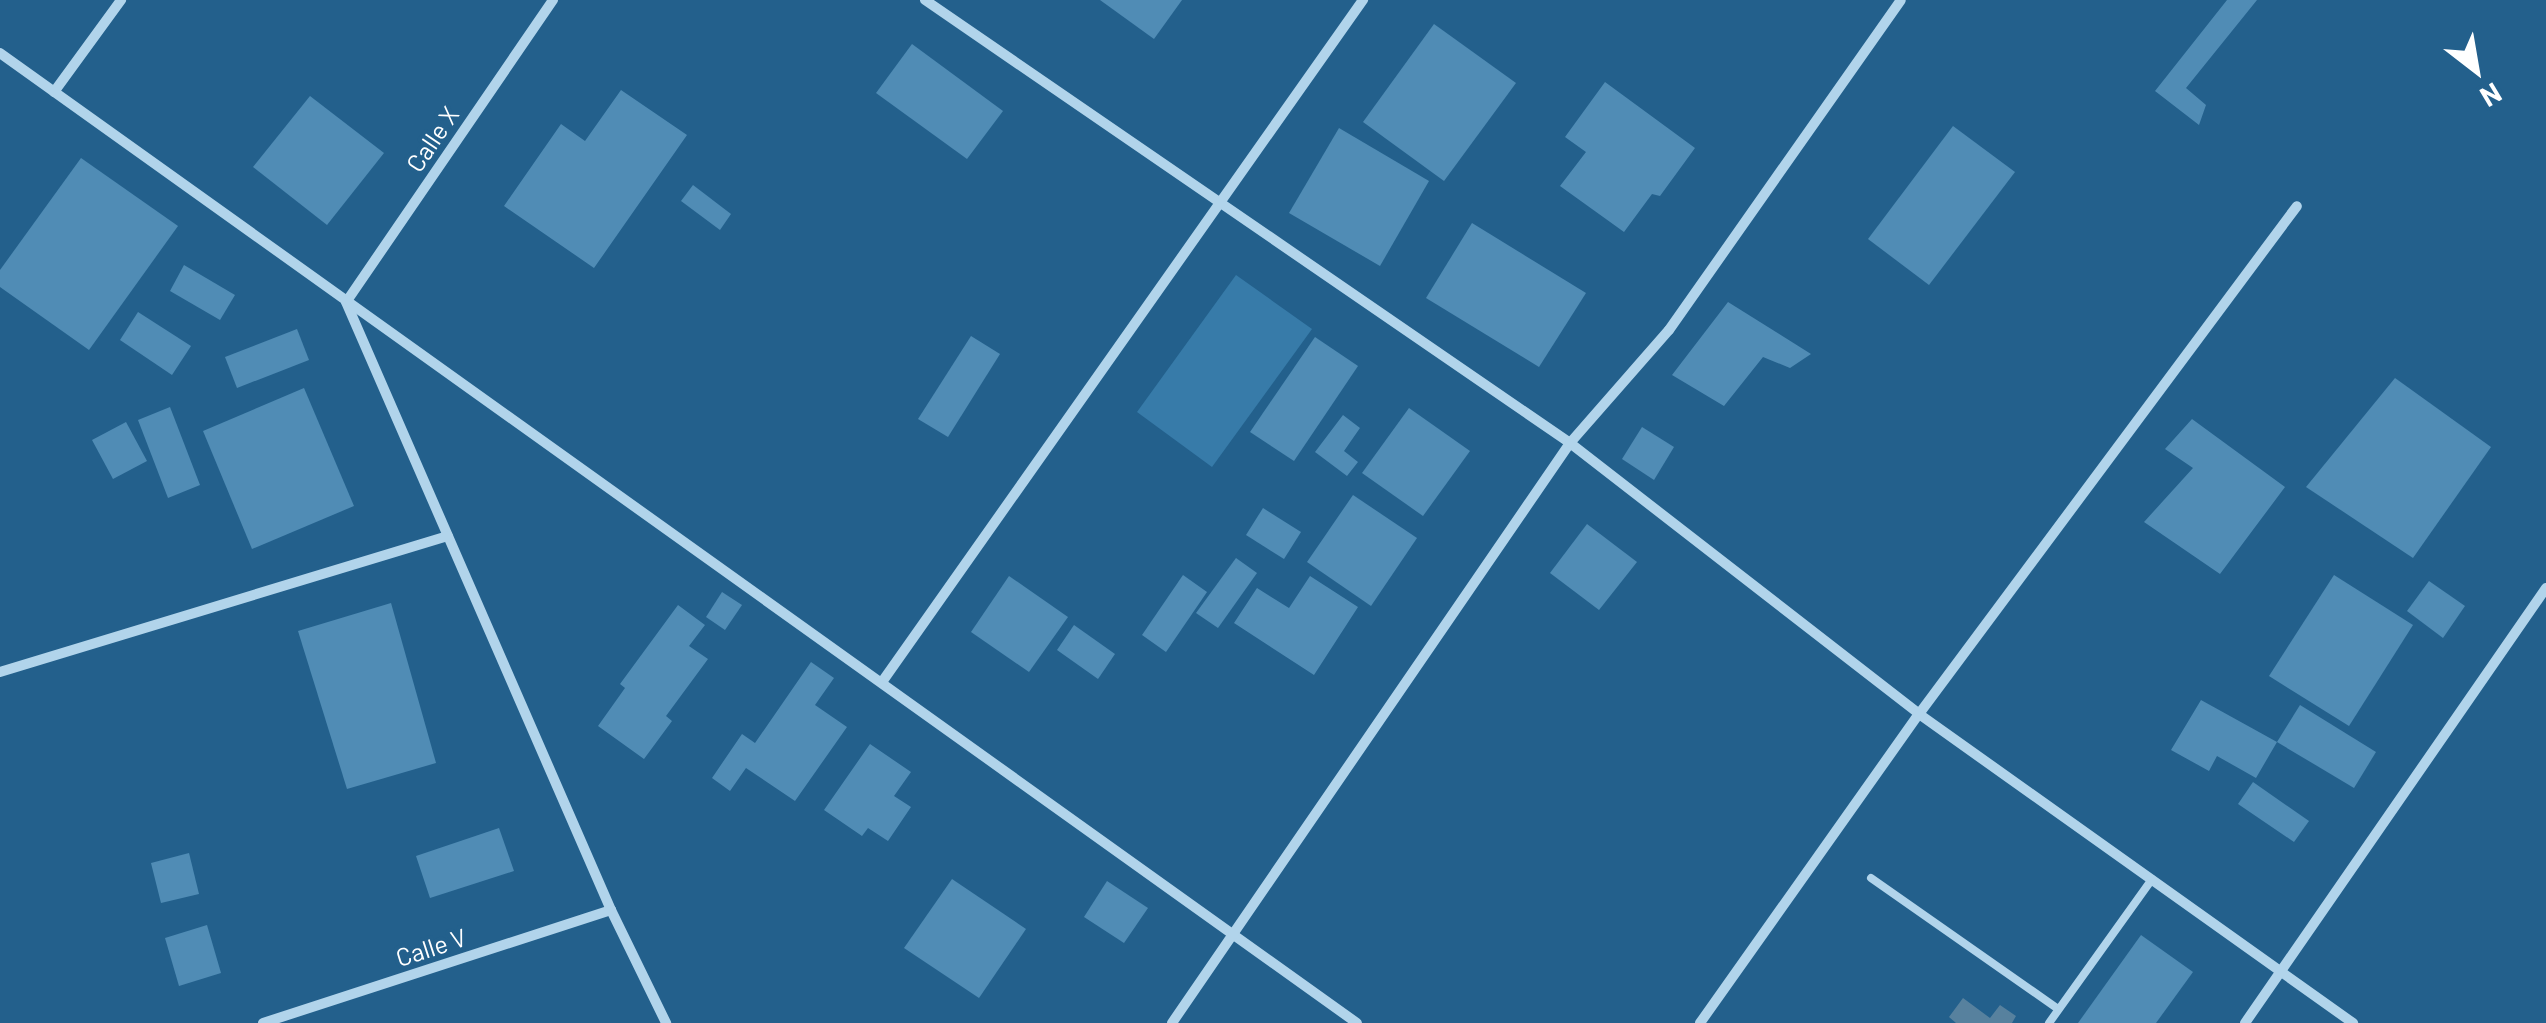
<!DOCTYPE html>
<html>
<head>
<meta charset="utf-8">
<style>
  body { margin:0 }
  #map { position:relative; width:2546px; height:1023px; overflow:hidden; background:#23608c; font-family:Barlow,sans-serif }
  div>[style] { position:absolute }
  .green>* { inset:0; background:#377ba9 }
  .water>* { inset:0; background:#57819e }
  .building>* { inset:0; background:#508cb5 }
  .lane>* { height:8px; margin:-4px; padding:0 4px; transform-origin:4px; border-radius:4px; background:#b1d4eb }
  .street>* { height:10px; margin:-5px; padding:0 5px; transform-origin:5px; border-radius:5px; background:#b1d4eb }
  span { translate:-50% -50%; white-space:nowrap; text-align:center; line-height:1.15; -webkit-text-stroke:8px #23608c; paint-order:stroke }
  .street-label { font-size:25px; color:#fff }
  .north { position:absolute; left:2426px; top:20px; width:100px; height:100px; -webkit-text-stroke:8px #23608c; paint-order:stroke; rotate:149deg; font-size:28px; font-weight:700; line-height:40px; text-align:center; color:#fff }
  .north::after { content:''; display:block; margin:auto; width:35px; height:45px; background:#fff; clip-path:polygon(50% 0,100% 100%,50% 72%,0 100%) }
</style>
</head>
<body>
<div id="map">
  <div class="green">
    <div style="clip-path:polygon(1236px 275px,1312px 329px,1212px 467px,1137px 412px)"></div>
  </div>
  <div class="water">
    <div style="clip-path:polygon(1963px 998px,1990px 1018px,2000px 1005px,2016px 1016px,2012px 1023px,1956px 1023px,1949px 1017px)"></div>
  </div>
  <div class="building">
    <div style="clip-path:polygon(1100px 0,1182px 0,1154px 39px)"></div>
    <div style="clip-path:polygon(2227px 0,2257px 0,2186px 88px,2206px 105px,2199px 125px,2155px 91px)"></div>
    <div style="clip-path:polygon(1434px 24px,1516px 83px,1444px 181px,1363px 122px)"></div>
    <div style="clip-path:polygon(912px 44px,1003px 111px,967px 159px,876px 93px)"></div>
    <div style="clip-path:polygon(1605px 82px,1695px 148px,1660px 196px,1652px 194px,1624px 232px,1560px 186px,1586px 152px,1565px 137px)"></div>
    <div style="clip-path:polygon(621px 90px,687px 135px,594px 268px,504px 206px,561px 124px,585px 141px)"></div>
    <div style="clip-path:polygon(310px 96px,384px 153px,327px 225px,253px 167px)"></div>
    <div style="clip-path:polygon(1953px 126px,2015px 172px,1929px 285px,1868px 239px)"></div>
    <div style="clip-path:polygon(1339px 128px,1429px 181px,1380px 266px,1289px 213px)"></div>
    <div style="clip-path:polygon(81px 158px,178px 226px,89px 350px,0 287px,0 270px)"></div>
    <div style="clip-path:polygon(693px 185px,731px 214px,720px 230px,681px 201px)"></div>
    <div style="clip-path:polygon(1472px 223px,1586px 293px,1539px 367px,1426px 298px)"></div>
    <div style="clip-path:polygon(184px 265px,235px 295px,220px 320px,170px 291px)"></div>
    <div style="clip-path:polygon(1728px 302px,1811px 354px,1790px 368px,1763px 357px,1724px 406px,1672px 375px)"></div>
    <div style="clip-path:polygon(138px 312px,191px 346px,172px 375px,120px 340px)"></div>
    <div style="clip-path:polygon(297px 329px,309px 360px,237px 388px,225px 357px)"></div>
    <div style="clip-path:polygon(971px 336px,1000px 354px,948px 437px,918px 419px)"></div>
    <div style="clip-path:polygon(1315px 337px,1358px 366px,1294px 461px,1250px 432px)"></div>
    <div style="clip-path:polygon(2395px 378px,2491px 447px,2413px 558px,2306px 487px)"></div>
    <div style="clip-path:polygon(304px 388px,354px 506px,252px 549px,203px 431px)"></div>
    <div style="clip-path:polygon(170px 407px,200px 485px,168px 498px,138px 420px)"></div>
    <div style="clip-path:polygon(1409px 408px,1470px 451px,1423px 516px,1362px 473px)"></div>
    <div style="clip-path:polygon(1343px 415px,1360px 428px,1344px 451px,1358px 462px,1347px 476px,1315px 452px)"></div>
    <div style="clip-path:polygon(2192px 419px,2285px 487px,2220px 574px,2144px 522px,2193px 468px,2165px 449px)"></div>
    <div style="clip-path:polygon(126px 422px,147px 461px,113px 479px,92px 440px)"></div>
    <div style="clip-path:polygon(1642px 427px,1674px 447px,1654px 480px,1622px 459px)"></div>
    <div style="clip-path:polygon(1353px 495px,1417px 538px,1371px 606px,1307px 562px)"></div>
    <div style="clip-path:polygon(1263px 508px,1301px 532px,1284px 559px,1246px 535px)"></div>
    <div style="clip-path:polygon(1587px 524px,1637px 562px,1599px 610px,1550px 573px)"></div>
    <div style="clip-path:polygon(1236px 558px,1257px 573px,1218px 628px,1196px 613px)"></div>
    <div style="clip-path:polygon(1183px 575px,1207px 592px,1166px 652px,1142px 635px)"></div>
    <div style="clip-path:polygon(2334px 575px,2413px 625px,2349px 726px,2269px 676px)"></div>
    <div style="clip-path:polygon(1009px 576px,1068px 617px,1029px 672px,971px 632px)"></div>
    <div style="clip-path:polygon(1310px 576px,1358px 607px,1314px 675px,1234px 623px,1257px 588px,1289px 608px)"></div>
    <div style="clip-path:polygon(2429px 581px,2465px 606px,2443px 638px,2407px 611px)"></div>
    <div style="clip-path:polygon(722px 592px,742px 605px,725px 630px,706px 617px)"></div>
    <div style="clip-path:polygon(391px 603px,436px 763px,347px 789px,298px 631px)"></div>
    <div style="clip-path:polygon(678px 605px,705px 625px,689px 646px,708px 659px,666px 716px,672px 721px,644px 759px,598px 726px,625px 688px,620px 684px)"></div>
    <div style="clip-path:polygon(1074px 625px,1115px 654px,1098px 679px,1057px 650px)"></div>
    <div style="clip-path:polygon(811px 662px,834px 678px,815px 705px,847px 727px,795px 801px,746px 768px,730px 791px,712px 778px,742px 734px,755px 743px)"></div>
    <div style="clip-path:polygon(2201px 700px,2277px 742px,2256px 778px,2217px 756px,2209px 771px,2171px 750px)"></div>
    <div style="clip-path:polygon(2300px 705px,2376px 752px,2354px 788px,2277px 742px)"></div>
    <div style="clip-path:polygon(870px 744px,911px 772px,894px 796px,911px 807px,888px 841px,868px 828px,862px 836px,824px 810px)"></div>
    <div style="clip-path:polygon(2253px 782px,2309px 821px,2294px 842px,2238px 804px)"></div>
    <div style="clip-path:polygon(499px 828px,514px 871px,430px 898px,416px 856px)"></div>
    <div style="clip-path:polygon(189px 853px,199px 894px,161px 903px,151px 863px)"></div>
    <div style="clip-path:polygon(952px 879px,1026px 929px,979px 998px,904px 948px)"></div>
    <div style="clip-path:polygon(1107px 881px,1148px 908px,1124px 943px,1084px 917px)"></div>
    <div style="clip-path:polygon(207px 925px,221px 973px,179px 986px,165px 938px)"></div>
    <div style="clip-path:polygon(2141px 935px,2193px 972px,2156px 1023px,2078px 1023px)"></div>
  </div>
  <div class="lane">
    <div style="left:1871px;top:878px;width:228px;rotate:35deg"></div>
    <div style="left:2049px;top:1023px;width:177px;rotate:-54.4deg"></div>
  </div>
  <div class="street">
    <div style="left:553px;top:0;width:366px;rotate:124.4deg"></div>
    <div style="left:346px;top:302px;width:663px;rotate:66.45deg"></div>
    <div style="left:611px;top:910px;width:126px;rotate:64deg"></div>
    <div style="left:925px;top:0;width:782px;rotate:34.48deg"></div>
    <div style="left:1570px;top:443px;width:442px;rotate:37.8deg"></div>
    <div style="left:1919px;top:714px;width:533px;rotate:35.45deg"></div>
    <div style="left:0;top:53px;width:1668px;rotate:35.56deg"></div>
    <div style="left:54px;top:92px;width:114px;rotate:-53.9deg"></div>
    <div style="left:0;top:672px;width:468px;rotate:-16.9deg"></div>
    <div style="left:882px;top:682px;width:835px;rotate:-54.81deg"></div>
    <div style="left:263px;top:1023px;width:366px;rotate:-18deg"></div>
    <div style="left:1172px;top:1023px;width:703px;rotate:-55.54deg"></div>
    <div style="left:1570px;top:443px;width:150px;rotate:-48.8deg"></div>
    <div style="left:1669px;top:330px;width:403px;rotate:-54.9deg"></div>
    <div style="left:1700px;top:1023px;width:379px;rotate:-54.7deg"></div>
    <div style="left:1919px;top:714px;width:633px;rotate:-53.35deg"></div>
    <div style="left:2245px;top:1023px;width:529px;rotate:-55.32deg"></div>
  </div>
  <div class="street-label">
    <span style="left:432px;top:139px;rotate:-56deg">Calle X</span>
    <span style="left:431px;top:947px;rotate:-18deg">Calle V</span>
  </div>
  <div class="north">N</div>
</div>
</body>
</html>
